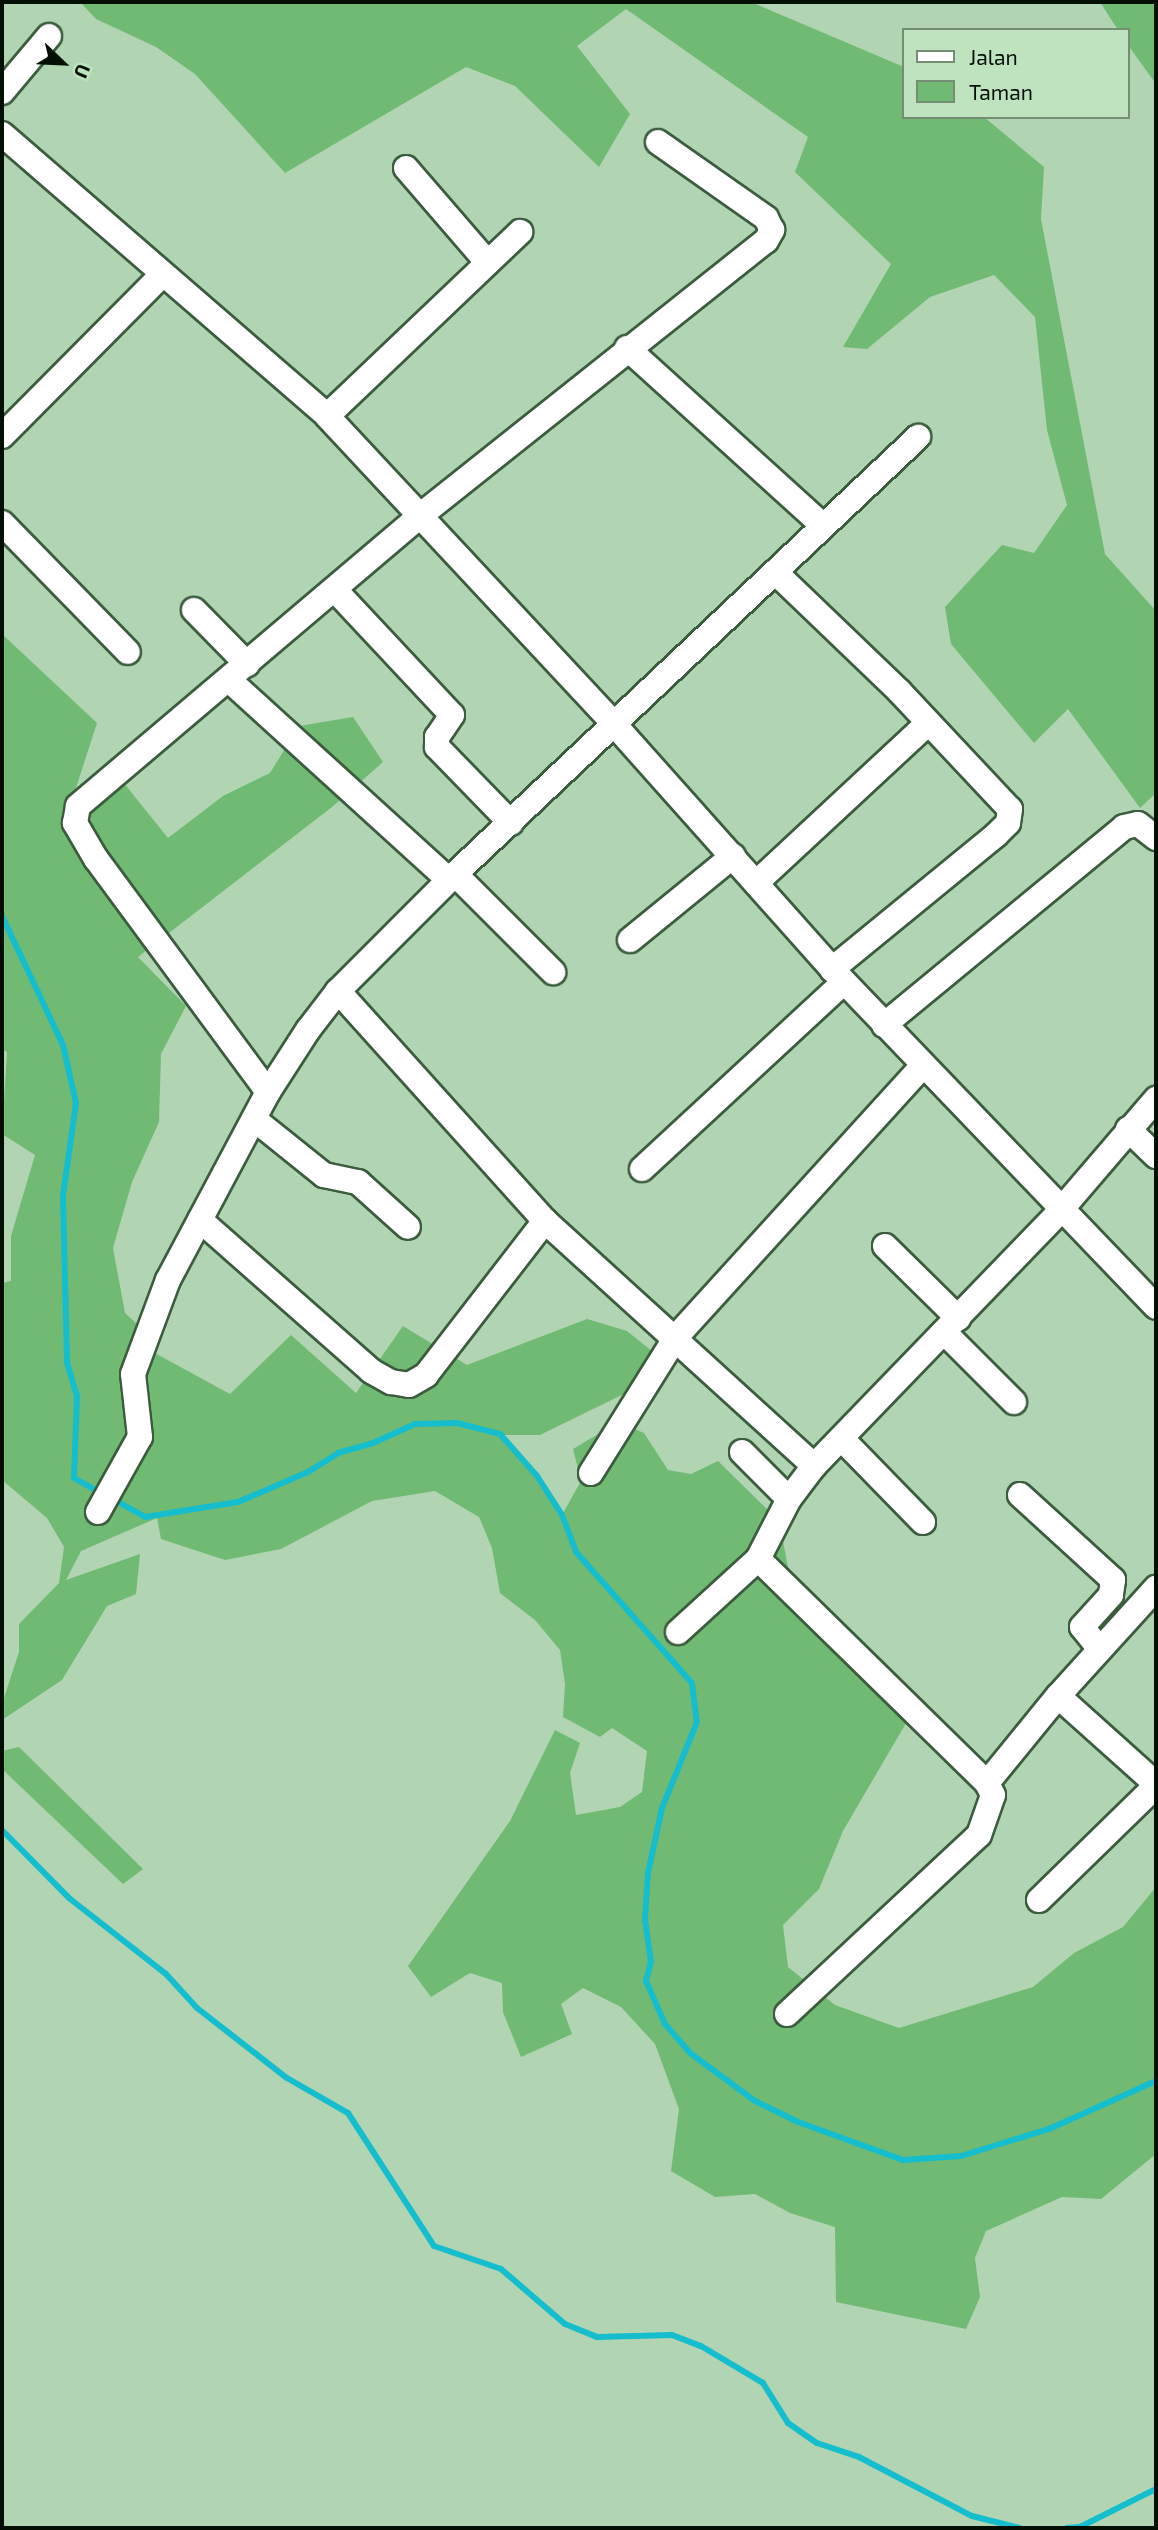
<!DOCTYPE html>
<html>
<head>
<meta charset="utf-8">
<style>
  body { margin:0 }
  #map { position:relative; width:1158px; height:2530px; overflow:hidden; background:#b1d5b2; font-family:"Exo 2",sans-serif }
  div>[style] { position:absolute }
  .green>* { inset:0; background:#70ba74 }
  .stream>* { height:6px; margin:-3px; padding:0 3px; transform-origin:3px; border-radius:3px; background:#16becd }
  .roads { filter:drop-shadow(2px 0 #3c5c3e) drop-shadow(-2px 0 #3c5c3e) drop-shadow(0 2px #3c5c3e) drop-shadow(0 -2px #3c5c3e) }
  .minor>* { height:24px; margin:-12px; padding:0 12px; transform-origin:12px; border-radius:12px; background:#fff }
  span { translate:-50% -50%; white-space:nowrap; text-align:center; line-height:1.15; -webkit-text-stroke:6px #bee3be; paint-order:stroke }
  .frame { position:absolute; inset:0; border:4px solid #040f04; pointer-events:none }
  .legend { position:absolute; left:902px; top:28px; width:228px; height:91px; box-sizing:border-box; background:#bee3be; border:2px solid #748e74; margin:0; padding:9px 12px; list-style:none; font-size:21px; color:#040f04 }
  .legend li { display:flex; align-items:center; gap:14px; height:35px }
  .legend b { width:35px; border:2px solid #748e74 }
  .north { position:absolute; left:28px; top:28px; width:70px; height:70px; -webkit-text-stroke:5px #bee3be; paint-order:stroke; rotate:113deg; font-size:19px; font-weight:700; line-height:28px; text-align:center; color:#040f04 }
  .north::after { content:''; display:block; margin:auto; width:24px; height:32px; background:#040f04; clip-path:polygon(50% 0,100% 100%,50% 72%,0 100%) }
</style>
</head>
<body>
<div id="map">
  <div class="green">
    <div style="clip-path:polygon(80px 2px,751px 2px,904px 67px,904px 117px,984px 117px,1044px 167px,1041px 219px,1105px 554px,1156px 611px,1156px 793px,1140px 808px,1068px 709px,1034px 743px,951px 644px,945px 607px,1002px 545px,1034px 553px,1067px 505px,1047px 430px,1035px 317px,994px 275px,930px 297px,867px 349px,843px 347px,891px 264px,795px 172px,808px 137px,626px 9px,577px 46px,630px 114px,599px 167px,515px 86px,466px 67px,285px 173px,195px 74px,156px 47px,96px 19px)"></div>
    <div style="clip-path:polygon(1100px 2px,1156px 2px,1156px 84px,1128px 45px,1128px 30px,1118px 30px)"></div>
    <div style="clip-path:polygon(2px 634px,97px 723px,65px 822px,115px 772px,168px 838px,223px 796px,270px 773px,299px 726px,353px 717px,383px 762px,332px 807px,138px 957px,186px 1006px,161px 1054px,159px 1122px,132px 1182px,113px 1248px,125px 1313px,150px 1336px,142px 1346px,230px 1394px,291px 1335px,356px 1393px,403px 1326px,467px 1365px,587px 1319px,627px 1331px,668px 1364px,636px 1388px,540px 1435px,501px 1435px,537px 1476px,562px 1515px,581px 1481px,573px 1449px,618px 1422px,644px 1433px,668px 1470px,691px 1474px,718px 1461px,779px 1521px,790px 1577px,909px 1718px,843px 1831px,819px 1889px,783px 1925px,788px 1967px,835px 2005px,899px 2028px,1033px 1987px,1074px 1953px,1123px 1927px,1156px 1887px,1156px 2154px,1101px 2199px,1062px 2197px,986px 2231px,975px 2258px,980px 2297px,966px 2329px,836px 2302px,835px 2227px,790px 2213px,755px 2194px,715px 2197px,671px 2171px,679px 2109px,655px 2044px,621px 2007px,583px 1988px,561px 2004px,572px 2034px,521px 2057px,503px 2012px,502px 1983px,470px 1973px,431px 1997px,408px 1966px,510px 1821px,555px 1730px,580px 1743px,570px 1773px,576px 1815px,620px 1807px,642px 1792px,647px 1751px,612px 1728px,600px 1737px,563px 1717px,565px 1684px,560px 1650px,535px 1620px,500px 1593px,492px 1548px,479px 1517px,435px 1491px,372px 1501px,281px 1549px,225px 1560px,161px 1539px,157px 1518px,81px 1551px,66px 1580px,140px 1554px,136px 1594px,107px 1606px,62px 1680px,2px 1720px,2px 1704px,19px 1652px,19px 1624px,59px 1583px,64px 1547px,47px 1518px,2px 1480px,2px 1283px,11px 1281px,11px 1236px,35px 1155px,2px 1134px,7px 1052px,2px 1049px)"></div>
    <div style="clip-path:polygon(19px 1747px,143px 1869px,123px 1884px,2px 1769px,2px 1751px)"></div>
  </div>
  <div class="stream">
    <div style="left:2px;top:916px;width:143px;rotate:64.7deg"></div>
    <div style="left:63px;top:1045px;width:59px;rotate:77.4deg"></div>
    <div style="left:76px;top:1103px;width:94px;rotate:98deg"></div>
    <div style="left:63px;top:1196px;width:167px;rotate:88.6deg"></div>
    <div style="left:67px;top:1363px;width:34px;rotate:73deg"></div>
    <div style="left:77px;top:1396px;width:82px;rotate:92.1deg"></div>
    <div style="left:74px;top:1478px;width:31px;rotate:29deg"></div>
    <div style="left:111px;top:1498px;width:39px;rotate:29deg"></div>
    <div style="left:145px;top:1517px;width:94px;rotate:-9.2deg"></div>
    <div style="left:238px;top:1502px;width:76px;rotate:-23.2deg"></div>
    <div style="left:308px;top:1472px;width:36px;rotate:-32deg"></div>
    <div style="left:338px;top:1453px;width:36px;rotate:-16deg"></div>
    <div style="left:373px;top:1443px;width:46px;rotate:-24.3deg"></div>
    <div style="left:415px;top:1424px;width:42px;rotate:-1.4deg"></div>
    <div style="left:457px;top:1423px;width:44px;rotate:14.3deg"></div>
    <div style="left:500px;top:1434px;width:56px;rotate:48.6deg"></div>
    <div style="left:537px;top:1476px;width:46px;rotate:57.3deg"></div>
    <div style="left:562px;top:1515px;width:40px;rotate:69deg"></div>
    <div style="left:576px;top:1552px;width:175px;rotate:48.5deg"></div>
    <div style="left:692px;top:1683px;width:39px;rotate:83deg"></div>
    <div style="left:697px;top:1722px;width:93px;rotate:112.1deg"></div>
    <div style="left:662px;top:1808px;width:66px;rotate:102.2deg"></div>
    <div style="left:648px;top:1873px;width:47px;rotate:93.7deg"></div>
    <div style="left:645px;top:1920px;width:42px;rotate:81.9deg"></div>
    <div style="left:651px;top:1962px;width:20px;rotate:105deg"></div>
    <div style="left:646px;top:1981px;width:47px;rotate:66.2deg"></div>
    <div style="left:665px;top:2024px;width:38px;rotate:49deg"></div>
    <div style="left:690px;top:2053px;width:81px;rotate:36.4deg"></div>
    <div style="left:755px;top:2101px;width:48px;rotate:26deg"></div>
    <div style="left:798px;top:2122px;width:112px;rotate:19.9deg"></div>
    <div style="left:903px;top:2160px;width:58px;rotate:-3.9deg"></div>
    <div style="left:961px;top:2156px;width:92px;rotate:-17.1deg"></div>
    <div style="left:1049px;top:2129px;width:117px;rotate:-24.2deg"></div>
    <div style="left:2px;top:1830px;width:95px;rotate:45.4deg"></div>
    <div style="left:69px;top:1898px;width:123px;rotate:38.1deg"></div>
    <div style="left:166px;top:1974px;width:46px;rotate:47.6deg"></div>
    <div style="left:197px;top:2008px;width:114px;rotate:37.9deg"></div>
    <div style="left:287px;top:2078px;width:70px;rotate:29.8deg"></div>
    <div style="left:348px;top:2113px;width:158px;rotate:57.1deg"></div>
    <div style="left:434px;top:2246px;width:71px;rotate:18.9deg"></div>
    <div style="left:501px;top:2269px;width:84px;rotate:40.7deg"></div>
    <div style="left:565px;top:2324px;width:35px;rotate:22deg"></div>
    <div style="left:597px;top:2337px;width:75px;rotate:-1.5deg"></div>
    <div style="left:672px;top:2335px;width:31px;rotate:21deg"></div>
    <div style="left:701px;top:2346px;width:72px;rotate:30.8deg"></div>
    <div style="left:763px;top:2383px;width:47px;rotate:58deg"></div>
    <div style="left:788px;top:2423px;width:35px;rotate:35deg"></div>
    <div style="left:817px;top:2443px;width:44px;rotate:18.4deg"></div>
    <div style="left:859px;top:2457px;width:127px;rotate:27.6deg"></div>
    <div style="left:972px;top:2516px;width:49px;rotate:14deg"></div>
    <div style="left:1067px;top:2528px;width:13px;rotate:-4deg"></div>
    <div style="left:1080px;top:2527px;width:85px;rotate:-26.6deg"></div>
  </div>
  <div class="roads">
    <div class="minor">
      <div style="left:2px;top:92px;width:73px;rotate:-50deg"></div>
      <div style="left:2px;top:134px;width:430px;rotate:40.9deg"></div>
      <div style="left:327px;top:416px;width:420px;rotate:47deg"></div>
      <div style="left:613px;top:723px;width:329px;rotate:48.3deg"></div>
      <div style="left:832px;top:969px;width:468px;rotate:46.2deg"></div>
      <div style="left:406px;top:168px;width:125px;rotate:49.2deg"></div>
      <div style="left:627px;top:348px;width:263px;rotate:42.2deg"></div>
      <div style="left:327px;top:416px;width:267px;rotate:-43.6deg"></div>
      <div style="left:2px;top:436px;width:228px;rotate:-45.2deg"></div>
      <div style="left:2px;top:523px;width:180px;rotate:45.7deg"></div>
      <div style="left:775px;top:572px;width:172px;rotate:43.8deg"></div>
      <div style="left:899px;top:691px;width:162px;rotate:46.8deg"></div>
      <div style="left:1010px;top:809px;width:14px;rotate:98deg"></div>
      <div style="left:1008px;top:823px;width:17px;rotate:135deg"></div>
      <div style="left:996px;top:835px;width:212px;rotate:140.7deg"></div>
      <div style="left:335px;top:590px;width:171px;rotate:46.9deg"></div>
      <div style="left:452px;top:715px;width:27px;rotate:124deg"></div>
      <div style="left:437px;top:737px;width:10px;rotate:90deg"></div>
      <div style="left:437px;top:747px;width:106px;rotate:45.8deg"></div>
      <div style="left:194px;top:610px;width:76px;rotate:45.5deg"></div>
      <div style="left:229px;top:680px;width:297px;rotate:42.3deg"></div>
      <div style="left:455px;top:874px;width:139px;rotate:45deg"></div>
      <div style="left:756px;top:883px;width:233px;rotate:-42.9deg"></div>
      <div style="left:630px;top:940px;width:133px;rotate:-39.2deg"></div>
      <div style="left:338px;top:991px;width:309px;rotate:48deg"></div>
      <div style="left:545px;top:1221px;width:364px;rotate:42.3deg"></div>
      <div style="left:884px;top:1025px;width:311px;rotate:-39.5deg"></div>
      <div style="left:1124px;top:827px;width:14px;rotate:-12deg"></div>
      <div style="left:1138px;top:824px;width:23px;rotate:38deg"></div>
      <div style="left:268px;top:1092px;width:290px;rotate:-126.4deg"></div>
      <div style="left:96px;top:859px;width:42px;rotate:-120.3deg"></div>
      <div style="left:75px;top:823px;width:17px;rotate:-80deg"></div>
      <div style="left:78px;top:806px;width:450px;rotate:-40.3deg"></div>
      <div style="left:421px;top:515px;width:441px;rotate:-38.5deg"></div>
      <div style="left:766px;top:241px;width:13px;rotate:-61deg"></div>
      <div style="left:772px;top:230px;width:13px;rotate:-117deg"></div>
      <div style="left:766px;top:218px;width:132px;rotate:-144.9deg"></div>
      <div style="left:254px;top:1119px;width:90px;rotate:38.7deg"></div>
      <div style="left:324px;top:1175px;width:35px;rotate:12deg"></div>
      <div style="left:358px;top:1182px;width:67px;rotate:42deg"></div>
      <div style="left:1128px;top:1129px;width:39px;rotate:44deg"></div>
      <div style="left:642px;top:1169px;width:275px;rotate:-42.8deg"></div>
      <div style="left:200px;top:1220px;width:228px;rotate:41.4deg"></div>
      <div style="left:371px;top:1371px;width:23px;rotate:29deg"></div>
      <div style="left:391px;top:1382px;width:18px;rotate:9deg"></div>
      <div style="left:409px;top:1385px;width:20px;rotate:-30deg"></div>
      <div style="left:426px;top:1375px;width:195px;rotate:-52.3deg"></div>
      <div style="left:885px;top:1246px;width:103px;rotate:44.6deg"></div>
      <div style="left:944px;top:1332px;width:99px;rotate:45deg"></div>
      <div style="left:842px;top:1439px;width:116px;rotate:45.7deg"></div>
      <div style="left:742px;top:1452px;width:66px;rotate:45deg"></div>
      <div style="left:591px;top:1473px;width:160px;rotate:-58deg"></div>
      <div style="left:676px;top:1337px;width:367px;rotate:-47.7deg"></div>
      <div style="left:1020px;top:1495px;width:126px;rotate:42.4deg"></div>
      <div style="left:1113px;top:1580px;width:15px;rotate:98deg"></div>
      <div style="left:1111px;top:1595px;width:43px;rotate:132.2deg"></div>
      <div style="left:1082px;top:1627px;width:28px;rotate:51deg"></div>
      <div style="left:98px;top:1512px;width:86px;rotate:-60.8deg"></div>
      <div style="left:140px;top:1437px;width:63px;rotate:-96.3deg"></div>
      <div style="left:133px;top:1374px;width:100px;rotate:-69.6deg"></div>
      <div style="left:168px;top:1280px;width:213px;rotate:-62deg"></div>
      <div style="left:268px;top:1092px;width:74px;rotate:-57.2deg"></div>
      <div style="left:308px;top:1030px;width:49px;rotate:-52.4deg"></div>
      <div style="left:338px;top:991px;width:165px;rotate:-45deg"></div>
      <div style="left:455px;top:874px;width:637px;rotate:-43.35deg"></div>
      <div style="left:678px;top:1632px;width:108px;rotate:-42.4deg"></div>
      <div style="left:1058px;top:1696px;width:132px;rotate:41.9deg"></div>
      <div style="left:987px;top:1783px;width:112px;rotate:-50.8deg"></div>
      <div style="left:1058px;top:1696px;width:146px;rotate:-47.8deg"></div>
      <div style="left:1039px;top:1900px;width:163px;rotate:-44.3deg"></div>
      <div style="left:787px;top:2014px;width:262px;rotate:-43deg"></div>
      <div style="left:979px;top:1835px;width:42px;rotate:-70.7deg"></div>
      <div style="left:993px;top:1795px;width:13px;rotate:-117deg"></div>
      <div style="left:987px;top:1783px;width:320px;rotate:-135.6deg"></div>
      <div style="left:758px;top:1559px;width:68px;rotate:-62.7deg"></div>
      <div style="left:789px;top:1499px;width:41px;rotate:-52.9deg"></div>
      <div style="left:814px;top:1466px;width:354px;rotate:-46deg"></div>
      <div style="left:1060px;top:1211px;width:148px;rotate:-49.4deg"></div>
    </div>
  </div>
  <div class="frame"></div>
  <ul class="legend">
  <li><b style="height:9px;background:#fff"></b>Jalan</li>
  <li><b style="height:19px;background:#70ba74"></b>Taman</li>
  </ul>
  <div class="north">U</div>
</div>
</body>
</html>
